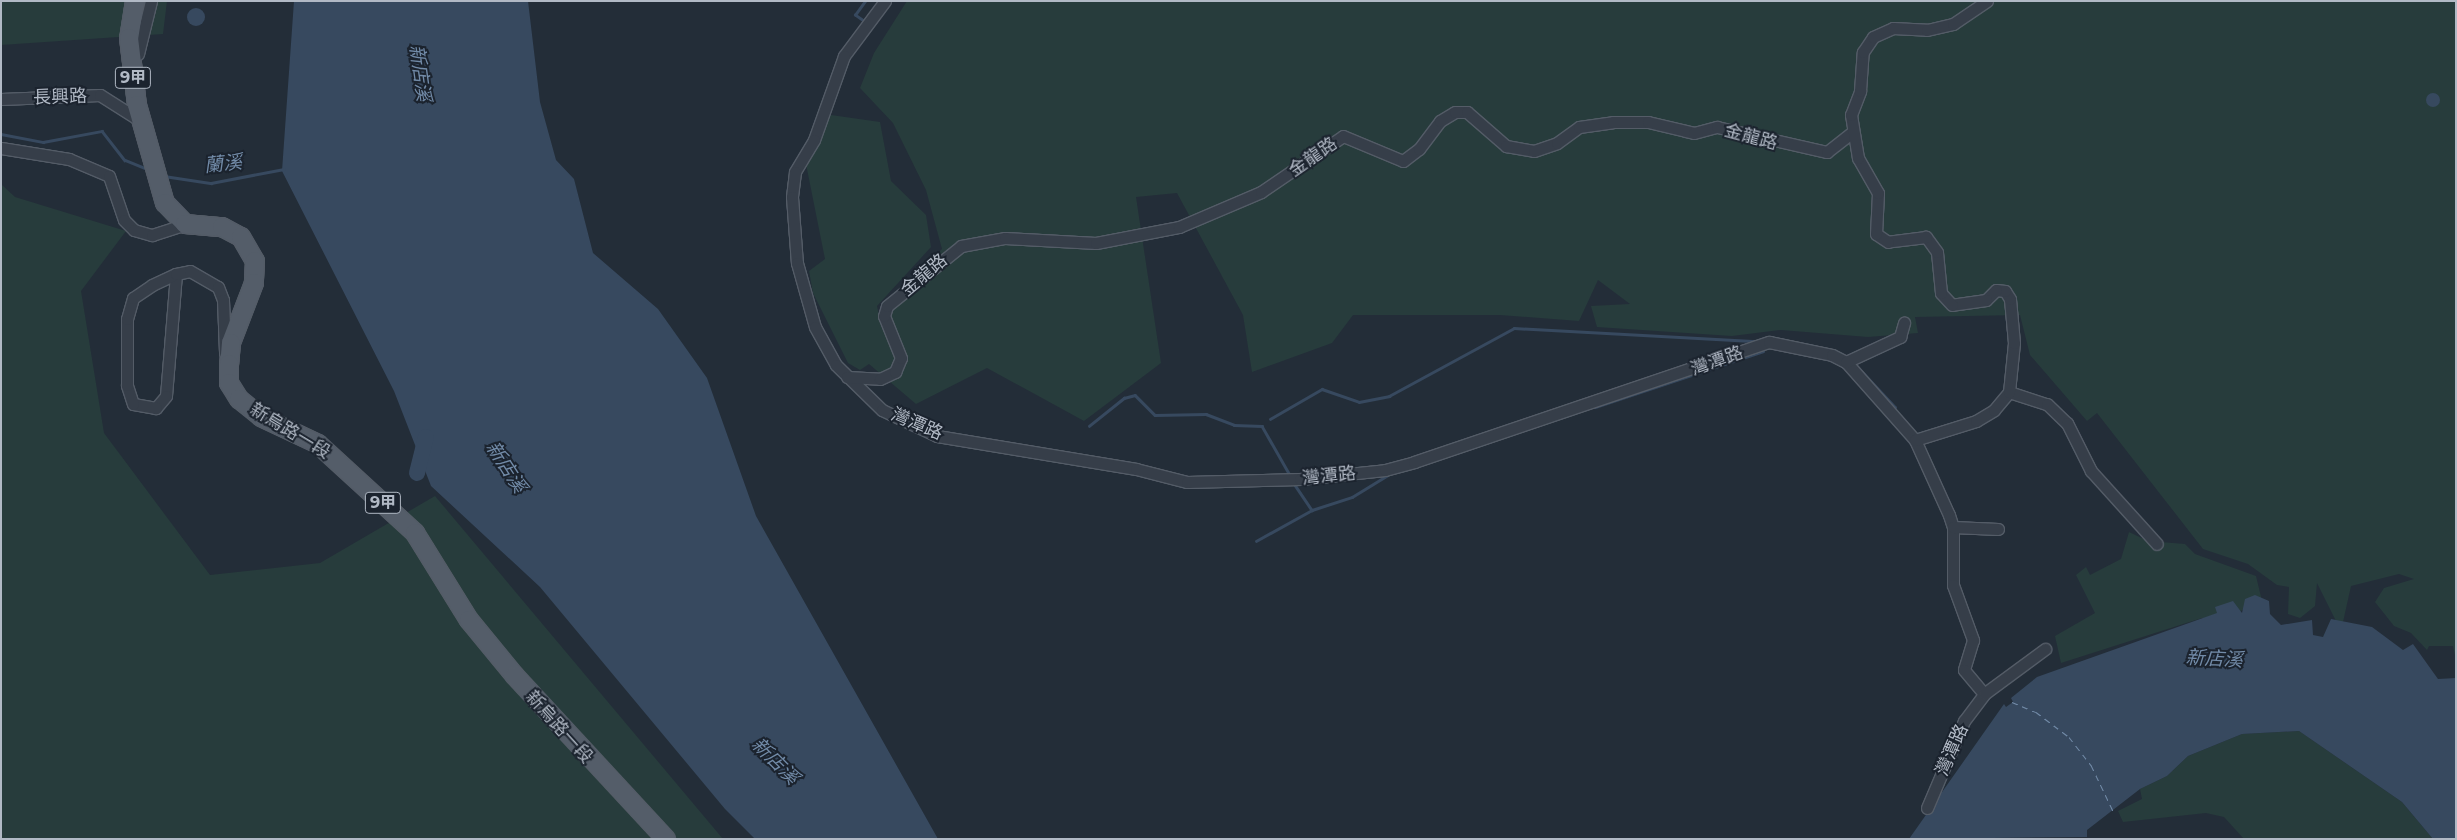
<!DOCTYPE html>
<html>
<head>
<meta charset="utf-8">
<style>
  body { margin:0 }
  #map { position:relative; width:2457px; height:840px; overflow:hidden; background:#232d38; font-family:Montserrat,"Noto Sans TC",sans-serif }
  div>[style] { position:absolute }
  .green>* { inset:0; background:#273c3c }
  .water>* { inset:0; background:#37495f }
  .round { border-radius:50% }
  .stream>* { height:2.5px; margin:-1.25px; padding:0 1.25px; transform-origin:1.25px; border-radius:1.25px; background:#37495f }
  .river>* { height:16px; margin:-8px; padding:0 8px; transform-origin:8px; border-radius:8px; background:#37495f }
  .ferry>* { height:1px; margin-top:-0.5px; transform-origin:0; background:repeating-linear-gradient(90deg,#728ba8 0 6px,transparent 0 11px) }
  .roads { filter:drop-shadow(1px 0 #545c67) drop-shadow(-1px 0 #545c67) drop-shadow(0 1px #545c67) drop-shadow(0 -1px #545c67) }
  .street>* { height:11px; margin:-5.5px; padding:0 5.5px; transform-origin:5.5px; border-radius:5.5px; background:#363e49 }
  .primary>* { height:18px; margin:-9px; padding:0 9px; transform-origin:9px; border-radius:9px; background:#545d69 }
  span { translate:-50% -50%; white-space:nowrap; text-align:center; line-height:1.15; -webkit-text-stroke:4px #1b232e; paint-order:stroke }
  .shield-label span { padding:1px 4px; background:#1b232e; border:1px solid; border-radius:4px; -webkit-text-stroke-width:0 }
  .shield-label { font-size:16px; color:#b1b9c5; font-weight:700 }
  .street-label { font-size:18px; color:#b1b9c5 }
  .water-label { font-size:19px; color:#728ba8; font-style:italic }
  .frame { position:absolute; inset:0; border:2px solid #b1b9c5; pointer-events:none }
</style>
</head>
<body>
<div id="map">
  <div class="green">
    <div style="clip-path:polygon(1px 1px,167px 1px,163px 34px,1px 45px)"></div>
    <div style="clip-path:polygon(907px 1px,2456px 1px,2456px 660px,2453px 646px,2429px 646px,2427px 650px,2411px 633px,2394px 626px,2375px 602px,2384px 588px,2414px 579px,2399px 574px,2351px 586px,2341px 631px,2317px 583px,2315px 606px,2300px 618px,2288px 614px,2289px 587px,2277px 585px,2248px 564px,2203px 549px,2097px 413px,2087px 421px,2030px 355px,2020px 315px,1915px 317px,1918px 333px,1868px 337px,1781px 330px,1732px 336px,1597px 327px,1591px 306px,1630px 304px,1598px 280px,1579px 321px,1500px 315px,1353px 315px,1332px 343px,1252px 372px,1243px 315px,1177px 193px,1136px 197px,1161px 363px,1084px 421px,987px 368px,916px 404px,869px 364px,860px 370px,848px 363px,813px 293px,809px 271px,825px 259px,806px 164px,831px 115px,880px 122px,891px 181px,926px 215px,931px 247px,877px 306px,881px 325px,892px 295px,942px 249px,926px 190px,893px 123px,860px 88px,874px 53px)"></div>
    <div style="clip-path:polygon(1px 184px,15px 197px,126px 231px,81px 291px,104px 433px,210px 575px,320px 563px,435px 496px,723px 839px,1px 839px)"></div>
    <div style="clip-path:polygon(2129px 532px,2148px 541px,2185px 544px,2195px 554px,2256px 576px,2262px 601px,2221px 620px,2202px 618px,2061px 663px,2055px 636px,2095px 613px,2076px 575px,2086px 567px,2090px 575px,2121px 559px)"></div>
    <div style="clip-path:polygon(2299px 731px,2402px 802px,2433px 839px,2244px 839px,2224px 817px,2206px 813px,2123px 822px,2118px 811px,2142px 799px,2140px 789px,2167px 776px,2188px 756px,2242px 734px)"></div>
  </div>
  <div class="water">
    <div style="clip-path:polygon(294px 1px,528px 1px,540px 102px,556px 160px,574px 179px,593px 253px,658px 309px,707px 378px,756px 516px,938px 839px,755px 839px,725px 809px,540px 587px,431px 486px,394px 391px,282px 171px)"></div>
    <div class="round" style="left:187px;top:8px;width:18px;height:18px"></div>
    <div class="round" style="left:2426px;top:93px;width:14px;height:14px"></div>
    <div style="clip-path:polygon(2255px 595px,2269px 601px,2270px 614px,2281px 625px,2312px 620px,2313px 635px,2323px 637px,2331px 619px,2372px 627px,2403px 650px,2413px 644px,2438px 679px,2456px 678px,2456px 839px,2433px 839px,2402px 802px,2299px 731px,2242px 734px,2188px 756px,2167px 776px,2140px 789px,2087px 830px,2087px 837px,1909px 839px,2004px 704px,2006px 707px,2013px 702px,2011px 698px,2037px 677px,2217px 613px,2215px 607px,2233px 601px,2242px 613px,2245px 599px)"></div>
  </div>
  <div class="stream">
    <div style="left:865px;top:22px;width:12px;rotate:-145deg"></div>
    <div style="left:855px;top:15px;width:17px;rotate:-54deg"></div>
    <div style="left:1px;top:134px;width:43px;rotate:10.8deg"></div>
    <div style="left:43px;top:142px;width:60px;rotate:-10.6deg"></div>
    <div style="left:102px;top:131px;width:37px;rotate:52deg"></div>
    <div style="left:125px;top:160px;width:24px;rotate:22deg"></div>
    <div style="left:164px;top:176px;width:48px;rotate:8.5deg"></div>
    <div style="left:211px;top:183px;width:74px;rotate:-10.9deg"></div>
    <div style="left:1857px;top:366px;width:56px;rotate:47.2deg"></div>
    <div style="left:1895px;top:407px;width:5px;rotate:90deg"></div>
    <div style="left:1595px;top:407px;width:177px;rotate:-18.4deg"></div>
    <div style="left:1270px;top:419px;width:60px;rotate:-30deg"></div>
    <div style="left:1322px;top:389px;width:39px;rotate:19deg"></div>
    <div style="left:1359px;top:402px;width:31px;rotate:-11deg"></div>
    <div style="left:1389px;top:396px;width:142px;rotate:-28.5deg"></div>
    <div style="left:1514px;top:328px;width:243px;rotate:3.1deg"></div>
    <div style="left:1089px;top:426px;width:45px;rotate:-38.7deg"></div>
    <div style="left:1124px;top:398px;width:11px;rotate:-15deg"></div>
    <div style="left:1135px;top:395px;width:28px;rotate:45deg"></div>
    <div style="left:1155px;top:415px;width:51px;rotate:-1.1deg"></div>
    <div style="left:1206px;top:414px;width:30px;rotate:21deg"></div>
    <div style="left:1234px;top:425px;width:28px;rotate:2deg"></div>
    <div style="left:1262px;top:426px;width:56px;rotate:60.3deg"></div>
    <div style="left:1293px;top:482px;width:34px;rotate:56deg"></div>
    <div style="left:1256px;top:541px;width:64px;rotate:-29deg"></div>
    <div style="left:1312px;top:510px;width:42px;rotate:-18deg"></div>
    <div style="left:1352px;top:497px;width:42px;rotate:-31.4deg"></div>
  </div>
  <div class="river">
    <div style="left:417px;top:473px;width:37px;rotate:-76deg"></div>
  </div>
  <div class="ferry">
    <div style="left:2012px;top:702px;width:26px;rotate:23deg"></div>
    <div style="left:2036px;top:712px;width:41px;rotate:37.1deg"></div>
    <div style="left:2069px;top:737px;width:36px;rotate:52deg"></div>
    <div style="left:2091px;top:765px;width:53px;rotate:64.4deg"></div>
  </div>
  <div class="roads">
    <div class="street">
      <div style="left:885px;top:1px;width:69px;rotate:126.7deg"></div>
      <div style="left:844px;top:56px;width:89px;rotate:109.7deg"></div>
      <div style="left:814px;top:140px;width:37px;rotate:121deg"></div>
      <div style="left:795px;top:172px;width:25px;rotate:97deg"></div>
      <div style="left:792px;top:197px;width:66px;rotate:85.7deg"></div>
      <div style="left:797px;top:263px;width:66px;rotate:74.3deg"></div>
      <div style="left:815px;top:327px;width:43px;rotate:61.1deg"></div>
      <div style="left:836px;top:365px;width:64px;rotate:44.4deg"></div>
      <div style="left:882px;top:410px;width:61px;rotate:25.3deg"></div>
      <div style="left:937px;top:436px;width:202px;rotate:9.4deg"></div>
      <div style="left:1136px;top:469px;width:53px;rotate:14.3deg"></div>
      <div style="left:1187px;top:482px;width:113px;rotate:-1.5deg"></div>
      <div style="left:1300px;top:479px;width:85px;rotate:-6deg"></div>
      <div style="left:1385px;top:470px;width:30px;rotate:-15deg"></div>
      <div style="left:1414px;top:462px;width:375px;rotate:-18.7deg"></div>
      <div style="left:1769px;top:342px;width:64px;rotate:11.7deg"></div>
      <div style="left:1832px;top:355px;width:16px;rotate:27deg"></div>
      <div style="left:1846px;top:362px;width:104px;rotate:48.5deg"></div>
      <div style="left:1915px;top:440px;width:82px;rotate:65.6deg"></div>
      <div style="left:1949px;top:515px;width:13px;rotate:72deg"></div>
      <div style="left:1953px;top:527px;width:58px;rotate:90deg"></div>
      <div style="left:1953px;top:585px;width:59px;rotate:70deg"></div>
      <div style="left:1973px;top:640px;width:31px;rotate:107deg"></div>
      <div style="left:1964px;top:670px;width:31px;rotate:50deg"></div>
      <div style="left:138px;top:54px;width:55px;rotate:-76.2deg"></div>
      <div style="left:1px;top:99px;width:99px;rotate:-2.3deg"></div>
      <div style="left:100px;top:95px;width:49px;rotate:32.4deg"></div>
      <div style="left:1px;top:148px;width:69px;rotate:9.2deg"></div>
      <div style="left:69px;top:159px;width:43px;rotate:23deg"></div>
      <div style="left:109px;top:176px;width:46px;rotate:71.2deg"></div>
      <div style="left:124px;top:220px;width:14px;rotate:45deg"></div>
      <div style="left:134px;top:230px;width:19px;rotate:16deg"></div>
      <div style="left:152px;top:235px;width:35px;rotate:-18deg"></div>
      <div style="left:176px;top:274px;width:122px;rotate:94.7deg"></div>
      <div style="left:166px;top:396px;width:16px;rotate:130deg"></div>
      <div style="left:156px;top:408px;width:23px;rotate:-170deg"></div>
      <div style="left:133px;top:404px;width:20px;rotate:-108deg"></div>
      <div style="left:127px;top:385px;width:66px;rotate:-90deg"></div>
      <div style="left:127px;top:319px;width:22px;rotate:-74deg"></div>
      <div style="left:133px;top:298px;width:23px;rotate:-34deg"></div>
      <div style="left:152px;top:285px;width:26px;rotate:-25deg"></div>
      <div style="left:176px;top:274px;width:14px;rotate:-12deg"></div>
      <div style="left:190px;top:271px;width:32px;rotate:30deg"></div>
      <div style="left:218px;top:287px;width:14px;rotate:69deg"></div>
      <div style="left:223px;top:300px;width:53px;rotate:87.8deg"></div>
      <div style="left:1846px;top:362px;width:60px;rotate:-24.8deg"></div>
      <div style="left:1900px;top:337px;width:15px;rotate:-74deg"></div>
      <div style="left:847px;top:377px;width:33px;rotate:3deg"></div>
      <div style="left:880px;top:379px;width:17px;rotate:-25deg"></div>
      <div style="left:895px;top:372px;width:15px;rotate:-67deg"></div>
      <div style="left:901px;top:358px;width:45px;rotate:-112deg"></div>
      <div style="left:884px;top:316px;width:10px;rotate:-73deg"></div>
      <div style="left:887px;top:306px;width:95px;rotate:-39deg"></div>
      <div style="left:961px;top:246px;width:45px;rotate:-10.3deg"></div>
      <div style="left:1005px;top:238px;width:91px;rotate:3.1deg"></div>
      <div style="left:1096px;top:243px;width:85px;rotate:-10.9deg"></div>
      <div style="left:1179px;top:227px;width:89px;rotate:-23.1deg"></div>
      <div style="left:1261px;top:192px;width:99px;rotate:-34.3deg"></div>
      <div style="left:1343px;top:136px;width:65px;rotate:22.6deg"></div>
      <div style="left:1403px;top:161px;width:20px;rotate:-37deg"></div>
      <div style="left:1419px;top:149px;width:35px;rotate:-53deg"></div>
      <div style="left:1440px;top:121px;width:17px;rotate:-31deg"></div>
      <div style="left:1455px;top:112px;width:12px"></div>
      <div style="left:1467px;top:112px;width:52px;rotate:41.1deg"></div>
      <div style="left:1506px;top:146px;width:28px;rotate:10deg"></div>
      <div style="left:1534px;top:151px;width:24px;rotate:-19deg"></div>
      <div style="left:1557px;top:143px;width:27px;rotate:-36deg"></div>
      <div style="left:1579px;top:127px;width:34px;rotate:-8deg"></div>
      <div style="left:1613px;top:122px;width:35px"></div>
      <div style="left:1648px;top:122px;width:47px;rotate:13.4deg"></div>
      <div style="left:1694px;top:133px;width:24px;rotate:-15deg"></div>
      <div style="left:1717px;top:127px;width:113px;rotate:12.8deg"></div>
      <div style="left:1827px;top:152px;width:33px;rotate:-38deg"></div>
      <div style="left:2009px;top:392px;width:40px;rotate:18deg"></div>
      <div style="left:2047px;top:404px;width:28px;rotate:44deg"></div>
      <div style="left:2067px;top:423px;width:54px;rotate:63.4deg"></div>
      <div style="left:2091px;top:471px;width:98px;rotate:47.9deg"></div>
      <div style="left:1915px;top:440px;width:64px;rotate:-17.3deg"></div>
      <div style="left:1976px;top:421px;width:21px;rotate:-31deg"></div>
      <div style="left:1994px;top:410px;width:23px;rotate:-50deg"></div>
      <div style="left:2009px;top:392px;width:49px;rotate:-84.2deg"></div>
      <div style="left:2014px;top:343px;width:44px;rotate:-95.2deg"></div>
      <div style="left:2010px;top:299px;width:9px;rotate:-122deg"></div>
      <div style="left:2005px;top:291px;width:9px;rotate:-174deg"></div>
      <div style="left:1996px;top:290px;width:14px;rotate:135deg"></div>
      <div style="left:1986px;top:300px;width:34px;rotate:172deg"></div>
      <div style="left:1952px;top:305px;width:16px;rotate:-133deg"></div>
      <div style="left:1941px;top:293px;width:41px;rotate:-95.6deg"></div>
      <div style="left:1937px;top:252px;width:19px;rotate:-126deg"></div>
      <div style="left:1926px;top:237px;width:38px;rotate:173deg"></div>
      <div style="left:1888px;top:242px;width:14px;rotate:-146deg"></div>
      <div style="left:1876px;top:234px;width:41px;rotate:-87.2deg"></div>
      <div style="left:1878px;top:193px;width:40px;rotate:-119.7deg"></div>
      <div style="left:1858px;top:158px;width:44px;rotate:-99.2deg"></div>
      <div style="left:1851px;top:115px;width:26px;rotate:-69deg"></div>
      <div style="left:1860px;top:91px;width:39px;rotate:-86deg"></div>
      <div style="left:1863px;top:52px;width:18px;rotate:-56deg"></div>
      <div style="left:1873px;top:37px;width:22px;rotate:-24deg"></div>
      <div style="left:1893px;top:28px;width:34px;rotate:3deg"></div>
      <div style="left:1927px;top:30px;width:27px;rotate:-13deg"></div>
      <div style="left:1953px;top:24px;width:41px;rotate:-34.1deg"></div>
      <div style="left:1953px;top:527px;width:45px;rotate:2.5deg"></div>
      <div style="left:1927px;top:808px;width:95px;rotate:-67deg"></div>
      <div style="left:1964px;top:721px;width:34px;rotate:-53deg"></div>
      <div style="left:1984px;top:694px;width:76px;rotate:-36.4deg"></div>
    </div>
    <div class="primary">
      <div style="left:135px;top:1px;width:37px;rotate:99deg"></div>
      <div style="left:129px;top:38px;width:67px;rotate:83.2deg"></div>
      <div style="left:137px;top:105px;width:102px;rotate:74.1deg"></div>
      <div style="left:165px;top:203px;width:29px;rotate:46deg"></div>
      <div style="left:185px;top:224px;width:37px;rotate:5deg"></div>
      <div style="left:222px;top:227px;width:21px;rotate:28deg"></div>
      <div style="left:241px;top:237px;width:28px;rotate:60deg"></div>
      <div style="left:255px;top:261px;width:22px;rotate:93deg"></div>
      <div style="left:254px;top:283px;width:64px;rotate:111deg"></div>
      <div style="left:231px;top:343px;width:21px;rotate:95deg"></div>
      <div style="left:229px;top:364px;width:19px;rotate:90deg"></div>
      <div style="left:229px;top:383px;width:19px;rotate:58deg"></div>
      <div style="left:239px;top:399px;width:28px;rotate:39deg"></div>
      <div style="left:261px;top:417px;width:63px;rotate:25.3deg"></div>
      <div style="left:318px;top:444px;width:132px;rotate:42.5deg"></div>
      <div style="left:415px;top:533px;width:102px;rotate:58.2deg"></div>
      <div style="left:469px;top:620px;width:72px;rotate:50.6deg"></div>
      <div style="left:515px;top:676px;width:222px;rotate:47.2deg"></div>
    </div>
  </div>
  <div class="shield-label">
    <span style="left:133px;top:78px">9甲</span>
    <span style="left:383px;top:503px">9甲</span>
  </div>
  <div class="street-label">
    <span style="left:60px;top:97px;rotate:-2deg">長興路</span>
    <span style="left:1751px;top:137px;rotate:15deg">金龍路</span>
    <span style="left:1313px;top:157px;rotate:-35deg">金龍路</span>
    <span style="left:924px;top:275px;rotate:-40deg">金龍路</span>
    <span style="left:1717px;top:361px;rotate:-20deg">灣潭路</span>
    <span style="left:917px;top:424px;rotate:23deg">灣潭路</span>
    <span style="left:290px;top:431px;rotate:31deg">新烏路一段</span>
    <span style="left:1329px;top:476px;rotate:-6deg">灣潭路</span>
    <span style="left:559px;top:727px;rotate:48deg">新烏路一段</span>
    <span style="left:1952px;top:750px;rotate:-66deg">灣潭路</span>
  </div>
  <div class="water-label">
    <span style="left:420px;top:73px;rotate:82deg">新店溪</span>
    <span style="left:223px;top:164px;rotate:-6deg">蘭溪</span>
    <span style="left:506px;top:467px;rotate:57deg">新店溪</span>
    <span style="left:2214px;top:659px;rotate:3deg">新店溪</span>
    <span style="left:775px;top:761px;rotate:45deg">新店溪</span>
  </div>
  <div class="frame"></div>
</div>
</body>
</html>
